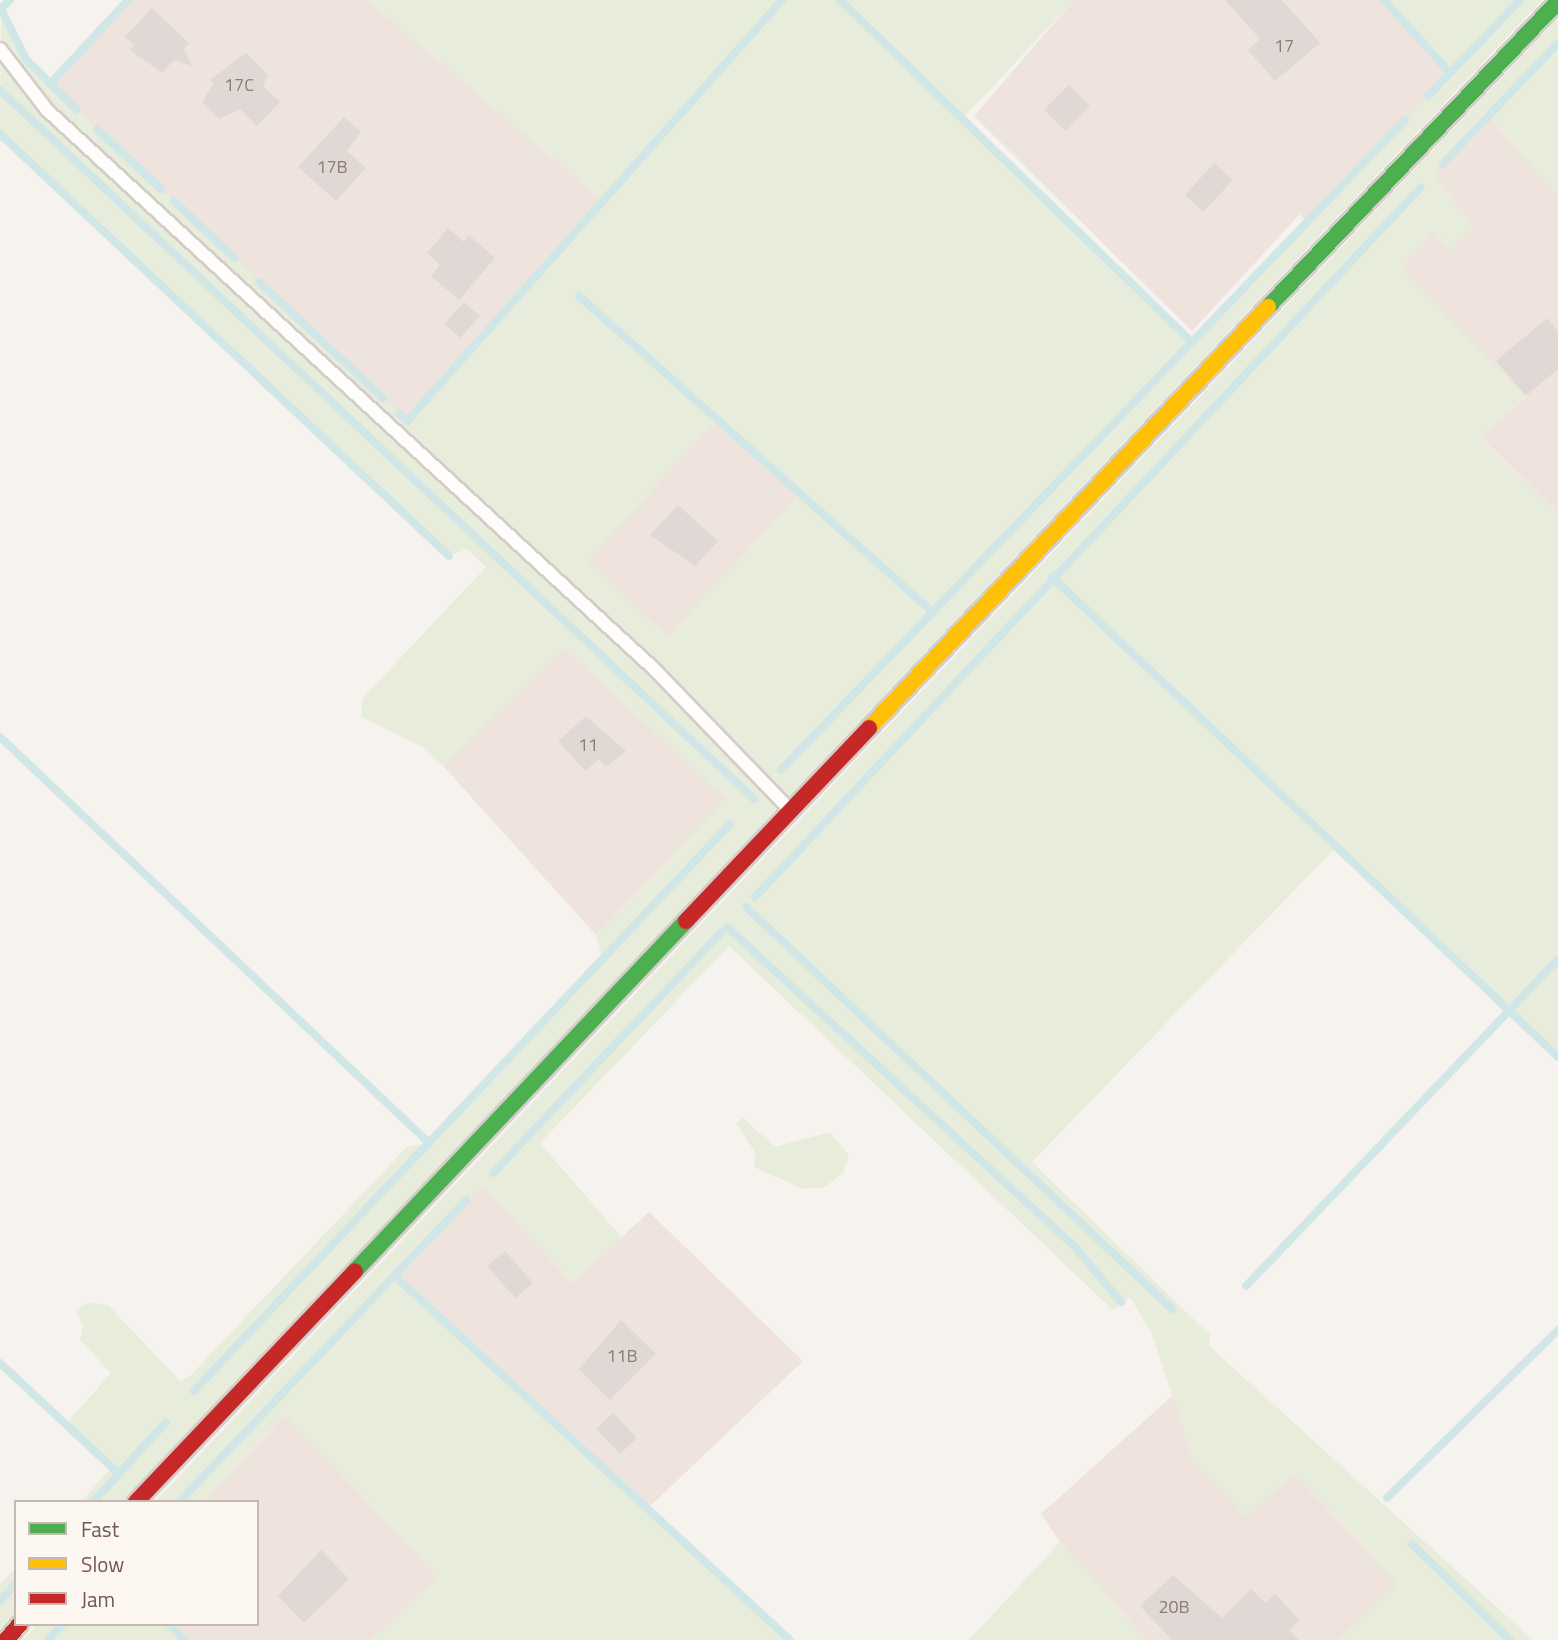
<!DOCTYPE html>
<html>
<head>
<meta charset="utf-8">
<style>
  body { margin:0 }
  #map { position:relative; width:1558px; height:1640px; overflow:hidden; background:#f6f2ee; font-family:"Titillium Web",sans-serif }
  div>[style] { position:absolute }
  .residential>* { inset:0; background:#eee4dd }
  .green>* { inset:0; background:#e7ecdb }
  .stream>* { height:8px; margin:-4px; padding:0 4px; transform-origin:4px; border-radius:4px; background:#d1e6e6 }
  .building>* { inset:0; background:#e0d8d4 }
  .roads { filter:drop-shadow(2px 0 #d4cec9) drop-shadow(-2px 0 #d4cec9) drop-shadow(0 2px #d4cec9) drop-shadow(0 -2px #d4cec9) }
  .lane>* { height:12px; margin:-6px; padding:0 6px; transform-origin:6px; border-radius:6px; background:#fefdfc }
  .fast>* { height:16px; margin:-8px; padding:0 8px; transform-origin:8px; border-radius:8px; background:#4caf50 }
  .slow>* { height:16px; margin:-8px; padding:0 8px; transform-origin:8px; border-radius:8px; background:#ffc107 }
  .jam>* { height:16px; margin:-8px; padding:0 8px; transform-origin:8px; border-radius:8px; background:#c62828 }
  span { translate:-50% -50%; white-space:nowrap; text-align:center; line-height:1.15; -webkit-text-stroke:5px #fdf7f1; paint-order:stroke }
  .number-label { font-size:18px; color:#907b74 }
  .number-label span { -webkit-text-stroke-width:0 }
  .legend { position:absolute; left:14px; top:1500px; width:245px; height:126px; box-sizing:border-box; background:#fdf7f1; border:2px solid #c5b7b1; margin:0; padding:9px 12px; list-style:none; font-size:21px; color:#725851 }
  .legend li { display:flex; align-items:center; gap:14px; height:35px }
  .legend b { width:35px; border:2px solid #c5b7b1 }
</style>
</head>
<body>
<div id="map">
  <div class="residential">
    <div style="clip-path:polygon(128px 0,368px 0,603px 201px,407px 421px,50px 84px)"></div>
    <div style="clip-path:polygon(1074px 0,1384px 0,1450px 73px,1307px 222px,1300px 214px,1192px 331px,974px 116px)"></div>
    <div style="clip-path:polygon(1488px 117px,1558px 194px,1558px 513px,1480px 437px,1526px 397px,1400px 270px,1433px 231px,1475px 227px,1433px 175px)"></div>
    <div style="clip-path:polygon(717px 419px,800px 494px,668px 637px,586px 561px)"></div>
    <div style="clip-path:polygon(564px 647px,727px 799px,596px 935px,443px 766px)"></div>
    <div style="clip-path:polygon(482px 1185px,572px 1283px,649px 1212px,803px 1361px,648px 1508px,395px 1276px)"></div>
    <div style="clip-path:polygon(1173px 1395px,1193px 1459px,1247px 1516px,1293px 1473px,1399px 1584px,1338px 1640px,1147px 1640px,1060px 1542px,1041px 1514px)"></div>
    <div style="clip-path:polygon(286px 1415px,439px 1578px,370px 1640px,184px 1640px,169px 1624px,257px 1624px,257px 1502px,203px 1502px)"></div>
  </div>
  <div class="green">
    <div style="clip-path:polygon(evenodd,368px 0,1074px 0,962px 119px,1192px 342px,1450px 73px,1384px 0,1542px 0,122px 1502px,81px 1502px,112px 1467px,66px 1424px,111px 1373px,80px 1340px,83px 1326px,76px 1310px,88px 1303px,108px 1305px,180px 1381px,190px 1376px,407px 1147px,429px 1143px,603px 959px,596px 935px,726px 799px,564px 648px,443px 766px,425px 748px,362px 717px,362px 699px,486px 567px,467px 549px,448px 556px,0 134px,1px 9px,26px 59px,50px 84px,407px 420px,603px 201px,368px 0,718px 419px,800px 494px,668px 637px,587px 561px,718px 419px)"></div>
    <div style="clip-path:polygon(1558px 18px,1558px 194px,1488px 117px,1433px 175px,1475px 227px,1450px 251px,1433px 231px,1400px 270px,1526px 396px,1480px 438px,1558px 513px,1558px 1057px,1336px 847px,1032px 1162px,1210px 1335px,1209px 1346px,1533px 1640px,1338px 1640px,1399px 1584px,1294px 1474px,1246px 1517px,1193px 1459px,1152px 1334px,1130px 1297px,1113px 1310px,729px 946px,540px 1143px,622px 1238px,572px 1284px,482px 1185px,396px 1276px,790px 1640px,370px 1640px,438px 1577px,286px 1415px,203px 1502px,155px 1502px)"></div>
    <div style="clip-path:polygon(743px 1118px,775px 1147px,830px 1132px,849px 1156px,843px 1173px,825px 1187px,803px 1189px,754px 1167px,755px 1152px,736px 1123px)"></div>
    <div style="clip-path:polygon(1060px 1542px,1147px 1640px,969px 1640px)"></div>
    <div style="clip-path:polygon(16px 1568px,16px 1614px,0 1631px,0 1584px)"></div>
    <div style="clip-path:polygon(38px 1624px,169px 1624px,184px 1640px,23px 1640px)"></div>
  </div>
  <div class="stream">
    <div style="left:10px;top:0;width:13px;rotate:135deg"></div>
    <div style="left:1px;top:9px;width:56px;rotate:63.4deg"></div>
    <div style="left:26px;top:59px;width:72px;rotate:45deg"></div>
    <div style="left:840px;top:0;width:491px;rotate:44.2deg"></div>
    <div style="left:1384px;top:0;width:98px;rotate:47.9deg"></div>
    <div style="left:50px;top:84px;width:115px;rotate:-47.1deg"></div>
    <div style="left:0;top:90px;width:1035px;rotate:43.24deg"></div>
    <div style="left:1428px;top:96px;width:133px;rotate:-46.2deg"></div>
    <div style="left:97px;top:129px;width:88px;rotate:43.2deg"></div>
    <div style="left:0;top:134px;width:616px;rotate:43.22deg"></div>
    <div style="left:1443px;top:164px;width:167px;rotate:-46.5deg"></div>
    <div style="left:174px;top:201px;width:83px;rotate:43.5deg"></div>
    <div style="left:259px;top:282px;width:170px;rotate:43.1deg"></div>
    <div style="left:579px;top:296px;width:475px;rotate:41.8deg"></div>
    <div style="left:399px;top:414px;width:11px;rotate:41deg"></div>
    <div style="left:407px;top:421px;width:564px;rotate:-48.31deg"></div>
    <div style="left:1052px;top:577px;width:697px;rotate:43.49deg"></div>
    <div style="left:0;top:737px;width:591px;rotate:43.42deg"></div>
    <div style="left:781px;top:770px;width:901px;rotate:-46.17deg"></div>
    <div style="left:755px;top:897px;width:973px;rotate:-46.83deg"></div>
    <div style="left:746px;top:907px;width:586px;rotate:43.34deg"></div>
    <div style="left:727px;top:927px;width:473px;rotate:42.6deg"></div>
    <div style="left:1075px;top:1247px;width:72px;rotate:50.1deg"></div>
    <div style="left:493px;top:1173px;width:331px;rotate:-46.5deg"></div>
    <div style="left:395px;top:1276px;width:537px;rotate:42.66deg"></div>
    <div style="left:1246px;top:1286px;width:451px;rotate:-46.3deg"></div>
    <div style="left:0;top:1363px;width:163px;rotate:43deg"></div>
    <div style="left:194px;top:1391px;width:780px;rotate:-46.61deg"></div>
    <div style="left:1387px;top:1498px;width:240px;rotate:-44.5deg"></div>
    <div style="left:93px;top:1502px;width:108px;rotate:-47.6deg"></div>
    <div style="left:179px;top:1502px;width:417px;rotate:-46.4deg"></div>
    <div style="left:1412px;top:1544px;width:137px;rotate:44.4deg"></div>
    <div style="left:0;top:1601px;width:23px;rotate:-47deg"></div>
    <div style="left:169px;top:1624px;width:22px;rotate:47deg"></div>
    <div style="left:48px;top:1640px;width:22px;rotate:-47deg"></div>
  </div>
  <div class="building">
    <div style="clip-path:polygon(1225px 0,1282px 0,1320px 43px,1275px 81px,1248px 50px,1260px 39px)"></div>
    <div style="clip-path:polygon(152px 8px,189px 43px,184px 49px,192px 66px,174px 60px,162px 73px,130px 50px,134px 45px,125px 37px)"></div>
    <div style="clip-path:polygon(246px 53px,268px 75px,263px 86px,280px 102px,257px 126px,240px 109px,219px 119px,202px 102px,214px 83px,210px 80px)"></div>
    <div style="clip-path:polygon(1069px 85px,1090px 106px,1065px 131px,1044px 110px)"></div>
    <div style="clip-path:polygon(344px 117px,361px 132px,347px 151px,366px 168px,336px 201px,298px 167px)"></div>
    <div style="clip-path:polygon(1214px 163px,1233px 180px,1203px 212px,1185px 195px)"></div>
    <div style="clip-path:polygon(448px 228px,464px 242px,469px 235px,495px 258px,459px 300px,431px 276px,440px 265px,427px 253px)"></div>
    <div style="clip-path:polygon(464px 302px,480px 316px,460px 338px,444px 324px)"></div>
    <div style="clip-path:polygon(1547px 318px,1558px 331px,1558px 369px,1526px 396px,1496px 361px)"></div>
    <div style="clip-path:polygon(678px 505px,718px 541px,695px 566px,650px 535px)"></div>
    <div style="clip-path:polygon(586px 716px,626px 751px,606px 767px,599px 759px,585px 771px,558px 741px)"></div>
    <div style="clip-path:polygon(505px 1251px,533px 1283px,515px 1298px,487px 1266px)"></div>
    <div style="clip-path:polygon(621px 1320px,656px 1354px,610px 1400px,579px 1369px)"></div>
    <div style="clip-path:polygon(613px 1413px,637px 1438px,620px 1454px,596px 1429px)"></div>
    <div style="clip-path:polygon(321px 1550px,349px 1579px,304px 1623px,278px 1596px)"></div>
    <div style="clip-path:polygon(1173px 1575px,1222px 1618px,1251px 1589px,1265px 1603px,1275px 1594px,1300px 1620px,1289px 1630px,1299px 1640px,1172px 1640px,1140px 1606px)"></div>
  </div>
  <div class="roads">
    <div class="lane">
      <div style="left:0;top:49px;width:77px;rotate:52.4deg"></div>
      <div style="left:47px;top:110px;width:825px;rotate:42.64deg"></div>
      <div style="left:654px;top:669px;width:194px;rotate:46deg"></div>
    </div>
    <div class="fast">
      <div style="left:1268px;top:307px;width:422px;rotate:-46.5deg"></div>
      <div style="left:355px;top:1271px;width:482px;rotate:-46.6deg"></div>
    </div>
    <div class="slow">
      <div style="left:869px;top:728px;width:580px;rotate:-46.54deg"></div>
    </div>
    <div class="jam">
      <div style="left:686px;top:921px;width:266px;rotate:-46.5deg"></div>
      <div style="left:136px;top:1502px;width:318px;rotate:-46.5deg"></div>
      <div style="left:6px;top:1640px;width:21px;rotate:-49deg"></div>
    </div>
  </div>
  <div class="number-label">
    <span style="left:1284px;top:46px">17</span>
    <span style="left:239px;top:85px">17C</span>
    <span style="left:332px;top:167px">17B</span>
    <span style="left:588px;top:745px">11</span>
    <span style="left:622px;top:1356px">11B</span>
    <span style="left:1174px;top:1607px">20B</span>
  </div>
  <ul class="legend">
  <li><b style="height:9px;background:#4caf50"></b>Fast</li>
  <li><b style="height:9px;background:#ffc107"></b>Slow</li>
  <li><b style="height:9px;background:#c62828"></b>Jam</li>
  </ul>
</div>
</body>
</html>
